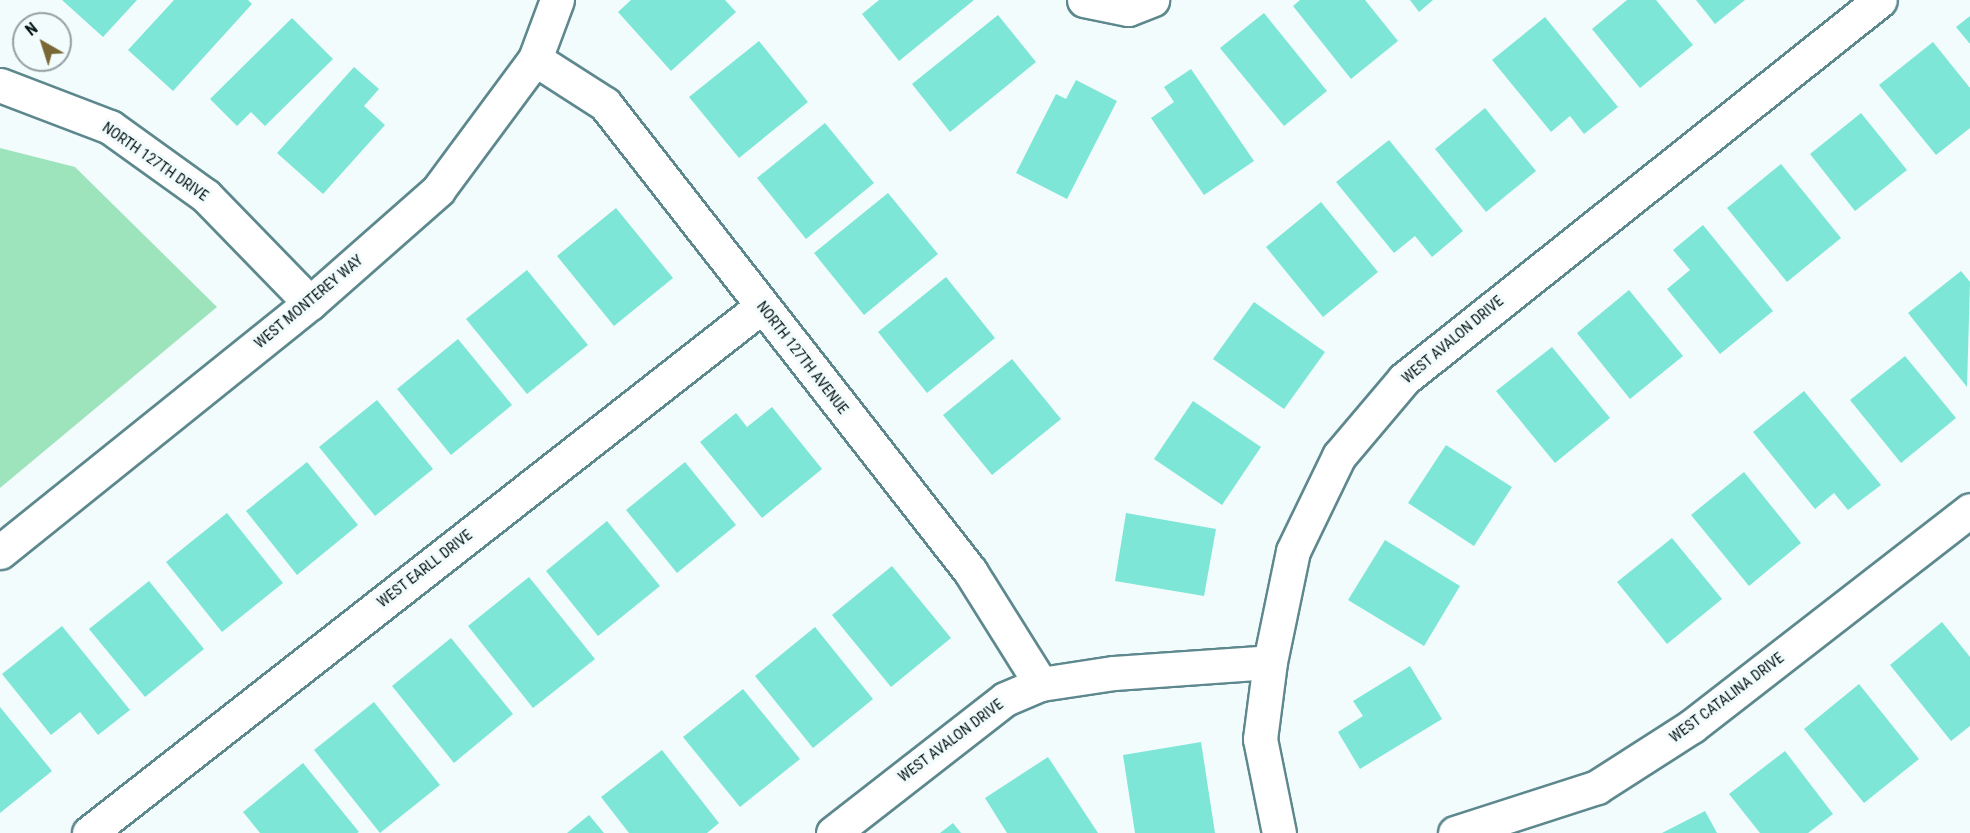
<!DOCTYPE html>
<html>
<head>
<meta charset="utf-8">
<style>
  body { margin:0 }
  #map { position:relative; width:1970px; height:833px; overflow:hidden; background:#f3fcfd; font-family:"Roboto Condensed",sans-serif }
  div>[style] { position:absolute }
  .green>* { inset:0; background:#9de4bd }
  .building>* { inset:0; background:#7de6d7 }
  .roads { filter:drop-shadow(2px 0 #5d888e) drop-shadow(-2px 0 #5d888e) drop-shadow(0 2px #5d888e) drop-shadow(0 -2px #5d888e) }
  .street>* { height:33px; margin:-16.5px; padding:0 16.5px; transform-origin:16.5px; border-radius:16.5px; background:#fff }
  span { translate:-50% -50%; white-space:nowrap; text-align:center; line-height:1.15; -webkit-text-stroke:6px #f3fcfd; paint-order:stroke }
  .street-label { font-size:15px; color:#051618 }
  .north { position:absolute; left:12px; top:12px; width:60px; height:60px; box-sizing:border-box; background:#f3fcfd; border:2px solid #94a0a1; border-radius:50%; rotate:321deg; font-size:16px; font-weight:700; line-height:24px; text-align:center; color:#051618 }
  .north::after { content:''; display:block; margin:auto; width:21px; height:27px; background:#796836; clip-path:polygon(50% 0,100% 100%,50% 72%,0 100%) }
</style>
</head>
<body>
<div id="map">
  <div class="green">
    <div style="clip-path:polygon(0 148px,75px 167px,217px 307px,0 488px)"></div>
  </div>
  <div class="building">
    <div style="clip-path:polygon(62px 0,137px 0,103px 37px)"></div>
    <div style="clip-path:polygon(174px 0,248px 0,252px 4px,173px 91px,128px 50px)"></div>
    <div style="clip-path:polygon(631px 0,725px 0,736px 12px,671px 71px,618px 12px)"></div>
    <div style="clip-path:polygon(879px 0,974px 0,899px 61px,862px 14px)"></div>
    <div style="clip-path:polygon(1300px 0,1365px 0,1398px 41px,1351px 79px,1293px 6px)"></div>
    <div style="clip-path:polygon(1410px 0,1433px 0,1419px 12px)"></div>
    <div style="clip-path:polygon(1627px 0,1656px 0,1693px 45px,1640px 88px,1592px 29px)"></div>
    <div style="clip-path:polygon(1696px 0,1745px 0,1715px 24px)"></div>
    <div style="clip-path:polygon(1264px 13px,1327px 91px,1284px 126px,1220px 48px)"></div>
    <div style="clip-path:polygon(998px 15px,1036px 62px,950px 132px,912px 84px)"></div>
    <div style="clip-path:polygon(1970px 16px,1970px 44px,1956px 27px)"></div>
    <div style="clip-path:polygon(1545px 17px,1618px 107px,1584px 134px,1570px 116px,1551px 132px,1492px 60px)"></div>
    <div style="clip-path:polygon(292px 18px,333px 59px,265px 126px,251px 112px,237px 126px,210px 99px)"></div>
    <div style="clip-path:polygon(759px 41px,808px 102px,739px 158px,689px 97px)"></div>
    <div style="clip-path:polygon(1933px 42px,1970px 88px,1970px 128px,1936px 155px,1879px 85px)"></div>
    <div style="clip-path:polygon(354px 67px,379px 89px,364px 106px,385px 125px,323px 194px,277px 153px)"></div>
    <div style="clip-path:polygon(1191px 69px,1254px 161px,1204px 195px,1151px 118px,1174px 102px,1164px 87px)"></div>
    <div style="clip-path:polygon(1076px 80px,1117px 101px,1067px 199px,1016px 173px,1056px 94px,1066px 99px)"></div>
    <div style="clip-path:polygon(1485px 108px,1536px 171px,1486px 212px,1435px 149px)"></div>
    <div style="clip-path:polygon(1861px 113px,1907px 170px,1855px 211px,1810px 154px)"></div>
    <div style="clip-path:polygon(825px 123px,874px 183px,806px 239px,757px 178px)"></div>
    <div style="clip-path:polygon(1389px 140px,1463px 231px,1432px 257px,1415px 236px,1394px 253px,1336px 182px)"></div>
    <div style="clip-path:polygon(1781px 164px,1841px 238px,1787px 282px,1727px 208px)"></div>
    <div style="clip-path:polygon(888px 193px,938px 254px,864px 315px,814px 253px)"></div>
    <div style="clip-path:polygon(1321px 202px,1378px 272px,1323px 317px,1266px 247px)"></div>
    <div style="clip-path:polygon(616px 208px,673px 278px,614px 326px,557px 256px)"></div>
    <div style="clip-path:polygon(1703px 225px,1773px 311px,1720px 354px,1667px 289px,1690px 270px,1673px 250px)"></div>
    <div style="clip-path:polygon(527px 270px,588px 345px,527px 394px,466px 319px)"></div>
    <div style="clip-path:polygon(1961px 271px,1970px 282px,1967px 387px,1908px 313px)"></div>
    <div style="clip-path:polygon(946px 277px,995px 338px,927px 393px,878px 332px)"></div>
    <div style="clip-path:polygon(1629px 290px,1683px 356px,1630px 399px,1577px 333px)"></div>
    <div style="clip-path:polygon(1254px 302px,1325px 352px,1284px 409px,1213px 359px)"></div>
    <div style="clip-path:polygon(458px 339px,512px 405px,451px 455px,397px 389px)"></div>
    <div style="clip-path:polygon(1552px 347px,1610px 418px,1555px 463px,1496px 391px)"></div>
    <div style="clip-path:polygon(1905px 356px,1956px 418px,1901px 463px,1850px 400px)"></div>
    <div style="clip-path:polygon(1012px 359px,1061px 419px,992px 475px,943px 415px)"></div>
    <div style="clip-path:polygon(1804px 391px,1881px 485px,1848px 510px,1834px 493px,1815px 509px,1753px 432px)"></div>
    <div style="clip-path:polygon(377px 400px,433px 469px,375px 516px,319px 447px)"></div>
    <div style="clip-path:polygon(1193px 401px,1261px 447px,1222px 505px,1154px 459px)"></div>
    <div style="clip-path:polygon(772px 407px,822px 469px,762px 518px,700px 442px,736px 413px,747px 427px)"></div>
    <div style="clip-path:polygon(1446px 445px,1512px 487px,1474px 546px,1408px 503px)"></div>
    <div style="clip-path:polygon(307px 462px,358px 525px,297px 575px,246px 511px)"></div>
    <div style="clip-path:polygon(685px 462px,736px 525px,677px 573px,626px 510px)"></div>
    <div style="clip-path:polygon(1744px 472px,1801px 543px,1749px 586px,1691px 515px)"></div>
    <div style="clip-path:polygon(227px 513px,283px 583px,222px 632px,166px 562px)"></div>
    <div style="clip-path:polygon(1126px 513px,1216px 529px,1204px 596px,1115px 581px)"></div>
    <div style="clip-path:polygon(607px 521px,660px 586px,598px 636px,546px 571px)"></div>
    <div style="clip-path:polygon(1672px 538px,1722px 599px,1667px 644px,1617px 582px)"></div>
    <div style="clip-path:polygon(1385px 540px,1460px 586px,1424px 646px,1348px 600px)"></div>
    <div style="clip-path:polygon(892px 566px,951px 638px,891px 687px,832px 615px)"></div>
    <div style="clip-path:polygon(529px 577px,595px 659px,533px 708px,468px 626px)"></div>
    <div style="clip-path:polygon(149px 581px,204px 649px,145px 697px,89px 629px)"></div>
    <div style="clip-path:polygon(1942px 622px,1970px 657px,1970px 726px,1951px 741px,1890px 665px)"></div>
    <div style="clip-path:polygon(62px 626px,130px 710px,98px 735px,80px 712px,51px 735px,2px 674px)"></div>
    <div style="clip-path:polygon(815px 627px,873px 699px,813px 748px,755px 676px)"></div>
    <div style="clip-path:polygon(451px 638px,513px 714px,454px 763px,392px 686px)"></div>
    <div style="clip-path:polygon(1410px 666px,1442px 719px,1360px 769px,1338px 732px,1363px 716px,1353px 701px)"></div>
    <div style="clip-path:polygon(1859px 684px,1919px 759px,1864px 803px,1804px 729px)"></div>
    <div style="clip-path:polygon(743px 689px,800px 759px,740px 807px,683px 737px)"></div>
    <div style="clip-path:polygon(374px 702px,440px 785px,380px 833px,314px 750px)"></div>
    <div style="clip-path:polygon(0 707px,52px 771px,0 813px)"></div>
    <div style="clip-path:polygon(1201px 742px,1215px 833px,1135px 833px,1123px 755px)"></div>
    <div style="clip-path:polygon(662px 750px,719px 823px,707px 833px,629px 833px,601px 797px)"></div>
    <div style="clip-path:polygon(1785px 751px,1833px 814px,1808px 833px,1760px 833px,1729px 794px)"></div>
    <div style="clip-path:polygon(1048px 757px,1098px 833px,1007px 833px,985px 798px)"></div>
    <div style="clip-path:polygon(303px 763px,359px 832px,357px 833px,260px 833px,243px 812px)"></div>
    <div style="clip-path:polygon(1705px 811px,1717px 833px,1662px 833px)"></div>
    <div style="clip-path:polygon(589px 815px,604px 833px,567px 833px)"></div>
    <div style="clip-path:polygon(953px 823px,961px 833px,940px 833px)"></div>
  </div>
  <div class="roads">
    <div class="street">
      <div style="left:1084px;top:0;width:45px;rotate:11.6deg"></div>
      <div style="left:1128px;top:9px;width:26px;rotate:-21deg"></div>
      <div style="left:535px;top:59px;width:83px;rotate:32.7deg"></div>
      <div style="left:605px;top:104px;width:593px;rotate:51.99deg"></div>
      <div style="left:970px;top:571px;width:133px;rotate:57.9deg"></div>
      <div style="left:0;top:85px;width:118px;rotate:20.9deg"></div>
      <div style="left:110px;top:127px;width:118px;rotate:35.7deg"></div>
      <div style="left:206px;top:196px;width:149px;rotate:45.8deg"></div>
      <div style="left:0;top:552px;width:398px;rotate:-38.8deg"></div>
      <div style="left:310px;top:303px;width:171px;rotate:-41.4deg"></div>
      <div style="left:438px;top:190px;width:163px;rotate:-53.5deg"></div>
      <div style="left:535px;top:59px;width:63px;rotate:-69.6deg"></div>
      <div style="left:89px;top:833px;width:855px;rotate:-38.06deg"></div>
      <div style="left:833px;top:833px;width:218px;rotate:-37.9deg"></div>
      <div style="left:1005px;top:699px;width:39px;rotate:-23deg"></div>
      <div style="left:1041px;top:684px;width:74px;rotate:-8.6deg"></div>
      <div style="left:1114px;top:673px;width:156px;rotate:-4deg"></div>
      <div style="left:1279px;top:833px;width:96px;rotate:-101.4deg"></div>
      <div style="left:1260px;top:739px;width:78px;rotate:-82.6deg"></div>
      <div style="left:1270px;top:662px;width:113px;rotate:-78.3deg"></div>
      <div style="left:1293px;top:551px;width:106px;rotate:-64.2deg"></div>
      <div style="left:1339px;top:456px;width:101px;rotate:-49.8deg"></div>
      <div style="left:1404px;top:379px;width:608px;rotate:-38.53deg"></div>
      <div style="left:1455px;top:833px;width:149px;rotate:-17.9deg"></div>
      <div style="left:1597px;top:787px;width:113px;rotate:-32.7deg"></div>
      <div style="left:1692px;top:726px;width:352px;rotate:-37.8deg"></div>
    </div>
  </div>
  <div class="street-label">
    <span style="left:155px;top:162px;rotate:35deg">NORTH 127TH DRIVE</span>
    <span style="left:309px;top:302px;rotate:-40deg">WEST MONTEREY WAY</span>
    <span style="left:1453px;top:340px;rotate:-40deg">WEST AVALON DRIVE</span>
    <span style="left:802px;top:358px;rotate:52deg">NORTH 127TH AVENUE</span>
    <span style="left:425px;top:569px;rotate:-38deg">WEST EARLL DRIVE</span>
    <span style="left:1727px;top:698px;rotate:-37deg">WEST CATALINA DRIVE</span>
    <span style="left:951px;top:741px;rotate:-37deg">WEST AVALON DRIVE</span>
  </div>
  <div class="north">N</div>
</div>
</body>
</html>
